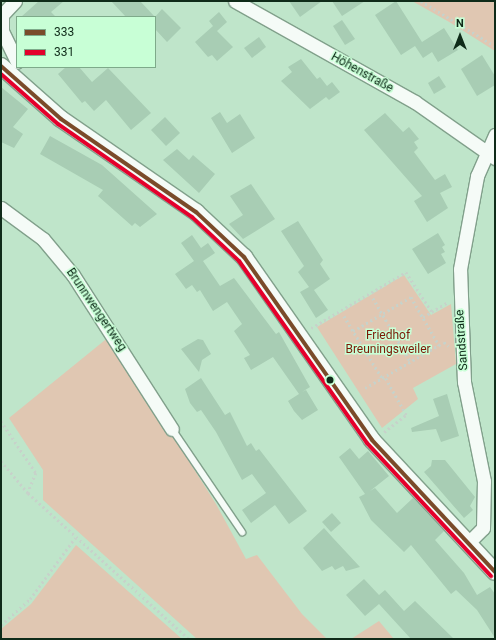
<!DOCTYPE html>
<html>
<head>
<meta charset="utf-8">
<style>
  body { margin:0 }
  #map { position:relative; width:496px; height:640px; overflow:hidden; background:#bfe5ca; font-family:Roboto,sans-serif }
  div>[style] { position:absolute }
  .green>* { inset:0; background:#e0c7b2 }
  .building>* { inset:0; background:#a8cdb4 }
  .path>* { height:2.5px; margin-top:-1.25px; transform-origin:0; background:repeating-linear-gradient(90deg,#c7d2ca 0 2px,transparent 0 5px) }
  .roads { filter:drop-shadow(1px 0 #81a08b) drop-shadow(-1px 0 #81a08b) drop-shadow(0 1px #81a08b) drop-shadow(0 -1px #81a08b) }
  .service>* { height:6px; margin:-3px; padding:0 3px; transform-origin:3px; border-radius:3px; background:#f5fbf7 }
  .minor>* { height:13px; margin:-6.5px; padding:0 6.5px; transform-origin:6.5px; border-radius:6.5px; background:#f5fbf7 }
  .tertiary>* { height:16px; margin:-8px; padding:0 8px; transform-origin:8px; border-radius:8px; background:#f5fbf7 }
  .bus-1>* { height:4px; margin:-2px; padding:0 2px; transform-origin:2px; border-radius:2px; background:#7a4b2a }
  .bus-2>* { height:4px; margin:-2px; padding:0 2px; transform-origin:2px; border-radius:2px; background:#e4002b }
  .dots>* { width:11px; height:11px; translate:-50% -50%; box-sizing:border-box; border:2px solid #c8ffd6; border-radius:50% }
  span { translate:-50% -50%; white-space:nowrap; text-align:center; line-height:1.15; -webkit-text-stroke:3px #c8ffd6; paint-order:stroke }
  .street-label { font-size:12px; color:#0f2b19 }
  .park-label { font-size:12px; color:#7b1906 }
  .frame { position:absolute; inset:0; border:2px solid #0f2b19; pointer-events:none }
  .legend { position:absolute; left:16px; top:16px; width:140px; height:52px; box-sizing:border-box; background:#c8ffd6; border:1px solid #7eaa8a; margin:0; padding:5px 7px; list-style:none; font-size:12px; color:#0f2b19 }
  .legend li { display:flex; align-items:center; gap:8px; height:20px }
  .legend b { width:20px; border:1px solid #7eaa8a }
  .north { position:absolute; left:440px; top:16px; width:40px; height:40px; -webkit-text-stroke:3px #c8ffd6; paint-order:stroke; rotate:0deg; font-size:11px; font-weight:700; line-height:16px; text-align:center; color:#0f2b19 }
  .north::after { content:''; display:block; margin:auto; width:14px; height:18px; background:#0f2b19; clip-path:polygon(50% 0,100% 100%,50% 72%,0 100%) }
</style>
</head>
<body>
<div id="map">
  <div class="green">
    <div style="clip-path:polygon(412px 1px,495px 1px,495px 51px,451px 23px)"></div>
    <div style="clip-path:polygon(404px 275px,431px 315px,451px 304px,456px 364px,413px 388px,418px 399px,382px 428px,317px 327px)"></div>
    <div style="clip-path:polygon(110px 336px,216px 504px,246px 559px,257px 555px,302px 614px,327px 639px,197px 639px,43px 500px,43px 470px,9px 418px)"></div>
    <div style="clip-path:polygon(76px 545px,182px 639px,1px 639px,1px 629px,31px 604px)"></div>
    <div style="clip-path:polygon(379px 621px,394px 639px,351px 639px)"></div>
  </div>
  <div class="building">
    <div style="clip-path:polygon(39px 1px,64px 1px,51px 12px,56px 17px,21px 17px)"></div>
    <div style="clip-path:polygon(111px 1px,140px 1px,155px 17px,162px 9px,181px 28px,167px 42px,155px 29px,155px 17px,126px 17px)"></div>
    <div style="clip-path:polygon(289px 1px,322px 1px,300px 17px)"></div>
    <div style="clip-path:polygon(332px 1px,365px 1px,342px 16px)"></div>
    <div style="clip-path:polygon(396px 1px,422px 42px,444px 28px,458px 50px,438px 62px,432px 52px,423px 58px,415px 46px,401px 55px,375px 15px)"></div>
    <div style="clip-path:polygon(219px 12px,227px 22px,217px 31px,233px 47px,217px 61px,212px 55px,208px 57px,195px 42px,213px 26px,209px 21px)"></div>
    <div style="clip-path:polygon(342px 20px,355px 39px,345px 45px,333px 26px)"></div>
    <div style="clip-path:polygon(259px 37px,266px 47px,252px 58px,244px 48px)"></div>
    <div style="clip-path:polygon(482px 55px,495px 76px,495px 85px,477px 96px,461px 69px)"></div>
    <div style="clip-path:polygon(301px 59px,317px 79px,320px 77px,327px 86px,332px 82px,340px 92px,329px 100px,326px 97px,310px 109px,281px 81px,292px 72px,288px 67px)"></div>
    <div style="clip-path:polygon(66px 67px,79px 67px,92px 82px,108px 68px,151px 113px,131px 130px,106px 100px,94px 111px,85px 101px,82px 103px,58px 74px)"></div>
    <div style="clip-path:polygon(439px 76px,446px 87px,434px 94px,428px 83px)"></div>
    <div style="clip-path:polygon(1px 87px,28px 109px,13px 127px,23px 134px,14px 148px,1px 142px)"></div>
    <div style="clip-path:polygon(220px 112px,227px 123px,240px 114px,255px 138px,232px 153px,211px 118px)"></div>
    <div style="clip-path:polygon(385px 113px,403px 132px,409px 127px,419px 139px,414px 142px,418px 148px,414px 152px,435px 180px,445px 174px,452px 187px,440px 193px,448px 208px,427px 222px,414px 201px,422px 196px,364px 130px)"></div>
    <div style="clip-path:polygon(165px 117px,180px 133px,166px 146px,151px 130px)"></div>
    <div style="clip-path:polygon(50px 136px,102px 165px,157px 214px,140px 227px,135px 223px,132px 226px,98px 196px,103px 190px,40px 154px)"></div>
    <div style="clip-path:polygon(177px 149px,189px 160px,193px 155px,215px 174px,199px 193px,163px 160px)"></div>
    <div style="clip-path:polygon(251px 184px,275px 219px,243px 239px,229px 224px,243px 215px,230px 196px)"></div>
    <div style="clip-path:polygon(298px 221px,323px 260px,320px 264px,330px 279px,314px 290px,328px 310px,316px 318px,300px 292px,309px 287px,298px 272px,304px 266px,281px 231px)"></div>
    <div style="clip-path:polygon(438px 233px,445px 245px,442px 247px,445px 252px,441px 254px,446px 263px,428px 274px,412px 249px)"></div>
    <div style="clip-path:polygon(192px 235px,201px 248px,208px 243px,215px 253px,203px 261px,220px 286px,234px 278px,276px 334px,279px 332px,310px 387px,302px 392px,306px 390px,318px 410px,302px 420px,294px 411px,288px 401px,299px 394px,273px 357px,251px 370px,244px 358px,250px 355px,234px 331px,242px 324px,227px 302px,213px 311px,200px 290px,197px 292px,192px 285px,186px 289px,175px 274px,194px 261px,181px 243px)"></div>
    <div style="clip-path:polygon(198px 339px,203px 340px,211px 354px,202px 360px,199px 372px,181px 349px)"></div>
    <div style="clip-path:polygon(201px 378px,225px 415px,230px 412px,247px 446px,251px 443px,256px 451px,259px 449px,307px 511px,289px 524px,275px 505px,251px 523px,242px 510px,266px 493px,252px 474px,242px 480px,216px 432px,201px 410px,197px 412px,190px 403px,185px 389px)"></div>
    <div style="clip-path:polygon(447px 394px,459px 436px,441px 442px,436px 429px,412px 432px,411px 428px,439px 416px,433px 399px)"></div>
    <div style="clip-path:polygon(350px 448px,359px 459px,368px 451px,389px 476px,370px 491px,375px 488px,397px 513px,413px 498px,444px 531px,435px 540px,464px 573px,477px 595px,490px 587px,495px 594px,495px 638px,477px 610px,456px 590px,451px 594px,411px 545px,404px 552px,371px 520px,359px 497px,365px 494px,339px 457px)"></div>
    <div style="clip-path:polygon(432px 460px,445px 460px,475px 497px,470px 506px,473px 510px,464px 518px,424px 472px,431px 466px)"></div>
    <div style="clip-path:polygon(332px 513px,341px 523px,331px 532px,322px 522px)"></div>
    <div style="clip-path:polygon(324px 528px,333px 538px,360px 567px,346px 571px,343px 566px,335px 570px,332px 566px,322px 571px,303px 548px)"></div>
    <div style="clip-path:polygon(364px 579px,379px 595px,385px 590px,404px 611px,415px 601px,454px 639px,411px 639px,379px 604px,365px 616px,346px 595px)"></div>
  </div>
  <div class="path">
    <div style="left:421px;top:1px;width:87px;rotate:31.3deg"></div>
    <div style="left:373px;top:298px;width:73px;rotate:59.6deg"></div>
    <div style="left:344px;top:316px;width:73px;rotate:58.5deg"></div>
    <div style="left:423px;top:317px;width:29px;rotate:-31deg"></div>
    <div style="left:311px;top:328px;width:110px;rotate:-30.5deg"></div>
    <div style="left:406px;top:272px;width:48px;rotate:57deg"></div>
    <div style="left:353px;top:331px;width:67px;rotate:-30.4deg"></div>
    <div style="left:411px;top:297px;width:56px;rotate:59.7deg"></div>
    <div style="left:365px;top:388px;width:91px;rotate:-30.2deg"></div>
    <div style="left:444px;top:342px;width:6px;rotate:39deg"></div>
    <div style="left:1px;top:421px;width:63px;rotate:56.1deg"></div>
    <div style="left:36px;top:473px;width:22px;rotate:112deg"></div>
    <div style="left:384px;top:432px;width:28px;rotate:-38deg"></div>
    <div style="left:406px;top:415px;width:45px;rotate:-119.4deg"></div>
    <div style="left:1px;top:461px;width:42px;rotate:49.8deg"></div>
    <div style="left:28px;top:493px;width:217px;rotate:42.2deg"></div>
    <div style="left:1px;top:625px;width:39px;rotate:-42deg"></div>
    <div style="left:30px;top:599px;width:76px;rotate:-53.6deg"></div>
  </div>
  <div class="roads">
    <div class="service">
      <div style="left:172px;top:429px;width:125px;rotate:55.8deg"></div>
    </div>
    <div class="minor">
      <div style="left:15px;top:1px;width:19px;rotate:133deg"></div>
      <div style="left:2px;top:15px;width:16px;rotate:90deg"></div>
      <div style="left:2px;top:31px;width:34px;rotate:64deg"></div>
      <div style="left:235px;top:1px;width:206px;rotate:29.3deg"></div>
      <div style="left:415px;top:102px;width:98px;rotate:35deg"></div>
      <div style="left:1px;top:208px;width:52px;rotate:36.4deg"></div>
      <div style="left:43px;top:239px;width:47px;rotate:50.2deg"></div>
      <div style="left:73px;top:275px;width:183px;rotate:57.3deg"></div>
      <div style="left:468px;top:543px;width:21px;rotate:-45deg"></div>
      <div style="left:483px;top:528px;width:47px;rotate:-88.8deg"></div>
      <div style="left:484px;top:481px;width:101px;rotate:-101.4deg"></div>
      <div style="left:464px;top:382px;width:113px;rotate:-92deg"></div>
      <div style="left:460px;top:269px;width:95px;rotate:-79.6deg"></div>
      <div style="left:477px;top:176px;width:45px;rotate:-66.3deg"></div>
    </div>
    <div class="tertiary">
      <div style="left:1px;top:66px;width:80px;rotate:41.5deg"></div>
      <div style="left:61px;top:119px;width:164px;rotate:34.6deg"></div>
      <div style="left:196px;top:212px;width:66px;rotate:43.2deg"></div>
      <div style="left:244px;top:257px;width:223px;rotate:55deg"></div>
      <div style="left:372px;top:440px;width:180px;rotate:47deg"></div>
    </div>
  </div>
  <div class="bus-1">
    <div style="left:1px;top:66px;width:80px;rotate:41.5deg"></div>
    <div style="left:61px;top:119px;width:164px;rotate:34.6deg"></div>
    <div style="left:196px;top:212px;width:66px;rotate:43.2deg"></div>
    <div style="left:244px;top:257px;width:223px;rotate:55deg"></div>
    <div style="left:372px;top:440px;width:180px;rotate:47deg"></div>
  </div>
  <div class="bus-2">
    <div style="left:1px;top:74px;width:76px;rotate:41.3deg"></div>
    <div style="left:58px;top:124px;width:163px;rotate:34.8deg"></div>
    <div style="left:192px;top:217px;width:64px;rotate:43.1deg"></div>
    <div style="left:239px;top:261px;width:223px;rotate:54.9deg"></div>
    <div style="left:367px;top:443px;width:182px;rotate:47deg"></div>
  </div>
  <div class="dots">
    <div style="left:330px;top:380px;background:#0f2b19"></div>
  </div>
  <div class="street-label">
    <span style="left:362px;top:73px;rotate:29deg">Höhenstraße</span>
    <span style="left:96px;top:310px;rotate:56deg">Brunnwengertweg</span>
    <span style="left:462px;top:340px;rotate:-94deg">Sandstraße</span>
  </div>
  <div class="park-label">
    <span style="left:388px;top:343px">Friedhof<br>Breuningsweiler</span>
  </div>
  <div class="frame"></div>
  <ul class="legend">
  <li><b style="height:5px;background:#7a4b2a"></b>333</li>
  <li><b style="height:5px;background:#e4002b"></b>331</li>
  </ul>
  <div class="north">N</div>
</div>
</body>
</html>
